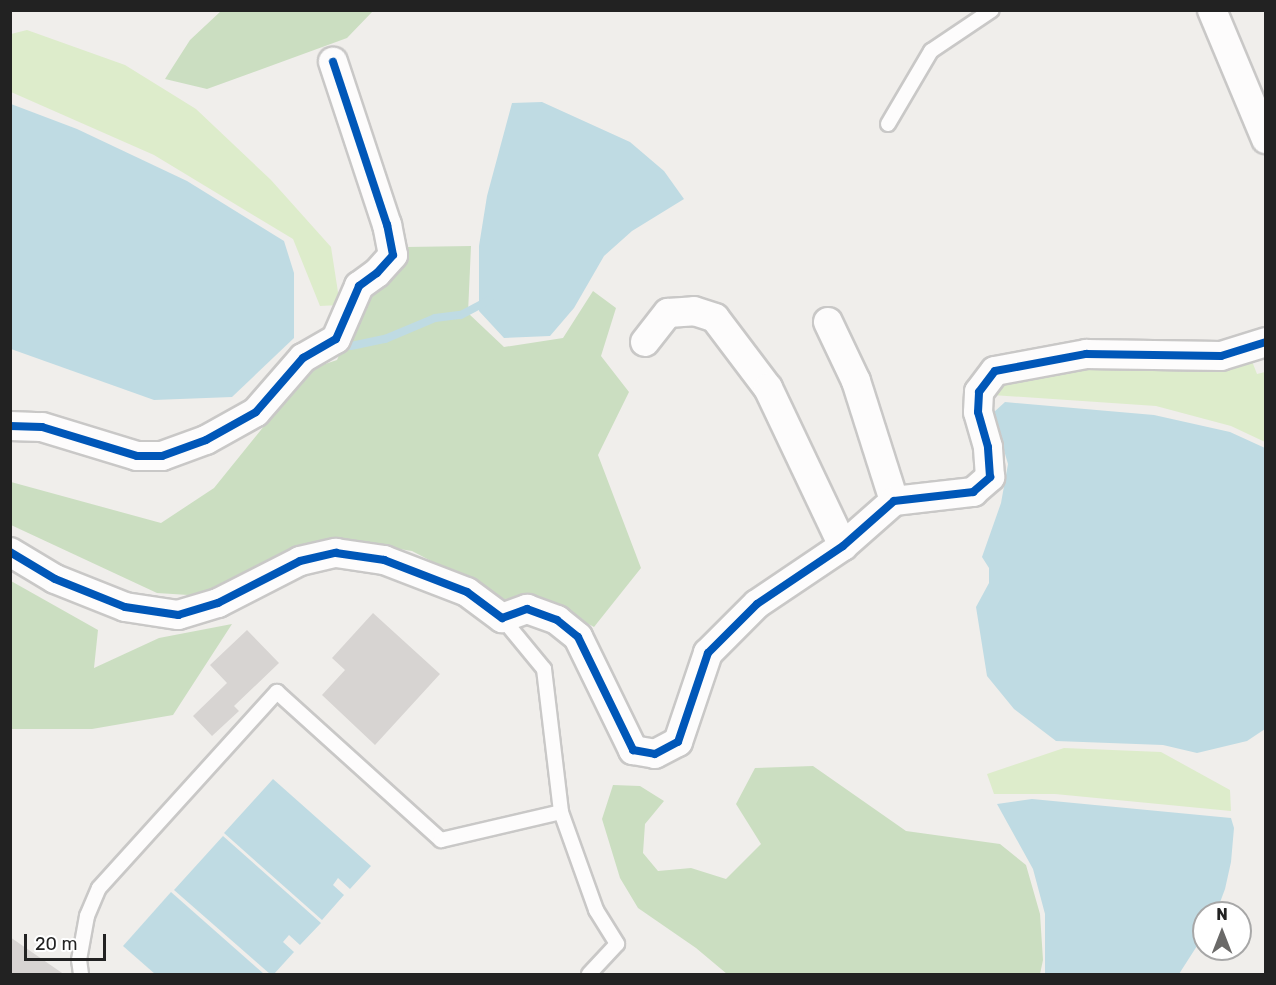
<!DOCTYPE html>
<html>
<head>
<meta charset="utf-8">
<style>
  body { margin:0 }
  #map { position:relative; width:1276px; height:985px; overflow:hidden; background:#f0eeeb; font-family:Rubik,sans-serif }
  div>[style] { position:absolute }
  .grass>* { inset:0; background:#ddeccb }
  .forest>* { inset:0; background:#cbdec1 }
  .water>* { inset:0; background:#bfdbe3 }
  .stream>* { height:8px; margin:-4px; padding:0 4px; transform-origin:4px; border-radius:4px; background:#bfdbe3 }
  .building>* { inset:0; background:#d7d4d2 }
  .roads { filter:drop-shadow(2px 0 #c9c8c7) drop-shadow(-2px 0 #c9c8c7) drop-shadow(0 2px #c9c8c7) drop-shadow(0 -2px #c9c8c7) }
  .service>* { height:14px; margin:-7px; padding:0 7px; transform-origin:7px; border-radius:7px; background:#fdfcfc }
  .minor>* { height:28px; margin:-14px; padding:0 14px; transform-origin:14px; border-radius:14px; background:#fdfcfc }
  .cycleway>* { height:8px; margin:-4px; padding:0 4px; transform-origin:4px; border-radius:4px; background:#0057b8 }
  span { translate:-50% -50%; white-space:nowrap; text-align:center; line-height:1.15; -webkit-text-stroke:4.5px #fff; paint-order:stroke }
  .frame { position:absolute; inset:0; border:12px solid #222; pointer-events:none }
  .north { position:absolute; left:1192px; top:901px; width:60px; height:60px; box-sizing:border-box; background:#fff; border:2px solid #a7a7a7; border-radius:50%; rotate:0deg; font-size:16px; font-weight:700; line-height:24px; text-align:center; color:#222 }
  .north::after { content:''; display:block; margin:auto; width:21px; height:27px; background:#6a6968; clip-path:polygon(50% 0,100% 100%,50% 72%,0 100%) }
  .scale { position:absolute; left:24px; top:934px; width:82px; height:27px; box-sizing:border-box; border:3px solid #222; border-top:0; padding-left:8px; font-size:18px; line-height:21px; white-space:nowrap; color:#222; -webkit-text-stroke:4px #fff; paint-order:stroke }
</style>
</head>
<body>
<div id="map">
  <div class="grass">
    <div style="clip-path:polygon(27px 30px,125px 65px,196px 109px,271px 180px,331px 247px,340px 305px,320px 306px,293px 239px,154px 155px,11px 92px,11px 34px)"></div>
    <div style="clip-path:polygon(1250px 356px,1257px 374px,1265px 372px,1265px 442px,1231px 426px,1156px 406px,992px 395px,999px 384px,1090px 365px)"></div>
    <div style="clip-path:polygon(1064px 748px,1161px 752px,1230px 790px,1231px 811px,1055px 794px,994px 794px,987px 774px)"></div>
  </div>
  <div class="forest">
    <div style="clip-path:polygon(221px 11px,221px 10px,373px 11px,347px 38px,207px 89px,165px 79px,190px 40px)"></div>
    <div style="clip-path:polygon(471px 246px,468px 313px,504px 347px,563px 338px,593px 291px,616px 308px,601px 356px,629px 392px,598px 455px,641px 568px,594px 627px,539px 597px,504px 599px,412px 551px,331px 538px,204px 596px,157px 593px,11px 525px,11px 482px,161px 523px,214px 488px,310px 369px,337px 360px,364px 298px,390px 283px,406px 247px)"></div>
    <div style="clip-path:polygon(11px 581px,98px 630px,94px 668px,159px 638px,232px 624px,173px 715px,92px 729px,11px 729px)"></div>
    <div style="clip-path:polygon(813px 766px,906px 831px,1000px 844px,1026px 865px,1040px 914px,1043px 960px,1040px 974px,727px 974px,696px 948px,638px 908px,620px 878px,602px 819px,613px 785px,640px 786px,664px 801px,645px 824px,643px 853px,658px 871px,691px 868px,726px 879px,761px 844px,736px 804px,755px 768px)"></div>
  </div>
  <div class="water">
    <div style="clip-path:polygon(542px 102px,630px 142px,664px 171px,684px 199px,632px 231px,604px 256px,574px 308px,550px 336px,504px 338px,479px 311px,479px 246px,487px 196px,512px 103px)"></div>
    <div style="clip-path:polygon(11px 104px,77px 129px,187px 181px,284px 241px,294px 273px,294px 338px,232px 397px,154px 400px,11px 349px)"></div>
    <div style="clip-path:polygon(1005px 402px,1154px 415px,1230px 432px,1265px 448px,1265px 729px,1247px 741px,1197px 753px,1163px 745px,1056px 741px,1014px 709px,987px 676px,976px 607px,989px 583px,989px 568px,982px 557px,1001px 503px,1008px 464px,993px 413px)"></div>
    <div style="clip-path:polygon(273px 779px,371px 866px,350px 889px,338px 878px,333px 885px,344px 895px,322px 920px,224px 833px)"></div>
    <div style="clip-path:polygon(1032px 799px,1231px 818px,1234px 828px,1231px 862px,1225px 889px,1216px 913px,1204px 913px,1204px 935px,1179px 974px,1045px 974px,1045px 914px,1033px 869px,997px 804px)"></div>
    <div style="clip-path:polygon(223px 836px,321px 923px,300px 945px,289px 935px,283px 942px,294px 952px,274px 974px,270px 974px,174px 890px)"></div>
    <div style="clip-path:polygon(171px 892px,264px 974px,155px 974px,123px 946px)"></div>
  </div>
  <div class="stream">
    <div style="left:351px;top:346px;width:35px;rotate:-12deg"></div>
    <div style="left:385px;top:339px;width:54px;rotate:-22.8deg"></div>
    <div style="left:435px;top:318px;width:26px;rotate:-7deg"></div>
    <div style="left:461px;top:315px;width:32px;rotate:-28deg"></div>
  </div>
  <div class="building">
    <div style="clip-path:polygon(373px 613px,440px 674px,375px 745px,322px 695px,345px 670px,332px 658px)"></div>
    <div style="clip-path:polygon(247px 630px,279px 663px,234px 706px,239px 711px,212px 736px,193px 716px,227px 683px,210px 665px)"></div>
    <div style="clip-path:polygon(10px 937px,65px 975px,10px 975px)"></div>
  </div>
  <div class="roads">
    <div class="service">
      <div style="left:888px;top:124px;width:85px;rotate:-59.5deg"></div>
      <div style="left:931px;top:51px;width:73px;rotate:-33.9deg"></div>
      <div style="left:502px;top:618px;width:66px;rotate:50.5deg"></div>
      <div style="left:544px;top:669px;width:144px;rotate:83.2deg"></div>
      <div style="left:561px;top:812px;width:104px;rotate:70.3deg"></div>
      <div style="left:596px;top:910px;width:40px;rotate:58deg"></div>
      <div style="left:617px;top:944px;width:41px;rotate:133deg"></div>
      <div style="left:81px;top:974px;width:14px;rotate:-98deg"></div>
      <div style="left:79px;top:960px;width:45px;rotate:-79.7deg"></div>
      <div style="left:87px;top:916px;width:30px;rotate:-67deg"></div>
      <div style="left:99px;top:888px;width:265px;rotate:-47.8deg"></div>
      <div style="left:277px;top:692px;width:221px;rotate:42.1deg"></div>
      <div style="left:441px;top:840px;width:123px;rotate:-13.1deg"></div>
    </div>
    <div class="minor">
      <div style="left:1212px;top:10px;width:140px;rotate:67.3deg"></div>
      <div style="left:828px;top:322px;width:65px;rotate:64.6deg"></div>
      <div style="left:856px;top:381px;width:126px;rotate:72.4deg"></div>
      <div style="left:645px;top:342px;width:37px;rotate:-52deg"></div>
      <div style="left:668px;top:313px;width:26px;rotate:-4deg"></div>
      <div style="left:694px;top:311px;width:22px;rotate:18deg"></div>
      <div style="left:715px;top:318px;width:88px;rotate:52.9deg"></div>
      <div style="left:768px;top:388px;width:175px;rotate:64.6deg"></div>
      <div style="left:10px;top:426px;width:32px;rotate:2deg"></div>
      <div style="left:42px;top:427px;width:99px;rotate:17deg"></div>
      <div style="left:137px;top:456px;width:25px"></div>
      <div style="left:162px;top:456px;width:47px;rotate:-20deg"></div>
      <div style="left:206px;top:440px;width:57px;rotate:-29.2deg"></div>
      <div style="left:256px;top:412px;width:72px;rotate:-49deg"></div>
      <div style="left:303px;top:358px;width:38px;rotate:-30deg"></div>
      <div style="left:336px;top:339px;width:58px;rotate:-66.5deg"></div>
      <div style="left:359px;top:286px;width:22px;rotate:-36deg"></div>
      <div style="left:377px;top:273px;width:24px;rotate:-48deg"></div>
      <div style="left:393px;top:255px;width:31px;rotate:-101deg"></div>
      <div style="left:387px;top:225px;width:172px;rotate:-108.3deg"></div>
      <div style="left:10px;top:552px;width:52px;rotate:31deg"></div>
      <div style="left:55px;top:579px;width:75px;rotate:21.8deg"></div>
      <div style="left:125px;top:607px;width:54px;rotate:8.6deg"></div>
      <div style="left:178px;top:615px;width:42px;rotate:-16.7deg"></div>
      <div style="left:218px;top:603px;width:92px;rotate:-27.1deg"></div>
      <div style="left:300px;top:561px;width:37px;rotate:-13deg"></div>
      <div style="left:336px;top:553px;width:49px;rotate:8.3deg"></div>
      <div style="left:384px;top:560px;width:89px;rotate:21.1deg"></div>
      <div style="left:467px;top:592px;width:44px;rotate:36.6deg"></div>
      <div style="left:502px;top:618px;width:27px;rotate:-20deg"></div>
      <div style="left:527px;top:609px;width:32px;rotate:20deg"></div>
      <div style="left:557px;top:620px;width:27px;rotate:39deg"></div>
      <div style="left:578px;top:637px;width:126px;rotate:64deg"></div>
      <div style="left:633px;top:750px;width:22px;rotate:10deg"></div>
      <div style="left:655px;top:754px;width:26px;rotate:-28deg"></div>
      <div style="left:678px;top:742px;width:94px;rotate:-71.4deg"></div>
      <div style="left:708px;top:653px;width:69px;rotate:-45deg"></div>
      <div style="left:757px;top:604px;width:104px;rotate:-34deg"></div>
      <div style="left:843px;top:546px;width:68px;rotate:-41.4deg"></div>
      <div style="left:894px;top:501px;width:80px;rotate:-6.5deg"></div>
      <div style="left:973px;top:492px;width:23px;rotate:-41deg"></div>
      <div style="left:990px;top:477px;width:30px;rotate:-94deg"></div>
      <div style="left:988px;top:447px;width:36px;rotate:-106deg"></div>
      <div style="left:978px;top:412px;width:20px;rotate:-87deg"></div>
      <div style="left:979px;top:392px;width:26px;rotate:-53deg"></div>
      <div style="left:995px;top:371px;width:93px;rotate:-10.6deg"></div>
      <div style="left:1086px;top:354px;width:135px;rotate:0.8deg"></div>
      <div style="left:1221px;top:356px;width:47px;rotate:-17.3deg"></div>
    </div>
  </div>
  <div class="cycleway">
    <div style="left:10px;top:426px;width:32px;rotate:2deg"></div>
    <div style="left:42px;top:427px;width:99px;rotate:17deg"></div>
    <div style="left:137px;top:456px;width:25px"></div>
    <div style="left:162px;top:456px;width:47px;rotate:-20deg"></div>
    <div style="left:206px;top:440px;width:57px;rotate:-29.2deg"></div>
    <div style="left:256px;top:412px;width:72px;rotate:-49deg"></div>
    <div style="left:303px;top:358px;width:38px;rotate:-30deg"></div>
    <div style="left:336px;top:339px;width:58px;rotate:-66.5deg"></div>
    <div style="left:359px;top:286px;width:22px;rotate:-36deg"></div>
    <div style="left:377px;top:273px;width:24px;rotate:-48deg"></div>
    <div style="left:393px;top:255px;width:31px;rotate:-101deg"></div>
    <div style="left:387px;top:225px;width:172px;rotate:-108.3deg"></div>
    <div style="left:10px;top:552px;width:52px;rotate:31deg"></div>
    <div style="left:55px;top:579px;width:75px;rotate:21.8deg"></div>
    <div style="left:125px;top:607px;width:54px;rotate:8.6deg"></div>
    <div style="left:178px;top:615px;width:42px;rotate:-16.7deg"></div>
    <div style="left:218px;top:603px;width:92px;rotate:-27.1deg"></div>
    <div style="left:300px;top:561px;width:37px;rotate:-13deg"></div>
    <div style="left:336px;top:553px;width:49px;rotate:8.3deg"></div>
    <div style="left:384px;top:560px;width:89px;rotate:21.1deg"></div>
    <div style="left:467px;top:592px;width:44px;rotate:36.6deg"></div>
    <div style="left:502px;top:618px;width:27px;rotate:-20deg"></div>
    <div style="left:527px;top:609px;width:32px;rotate:20deg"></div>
    <div style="left:557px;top:620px;width:27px;rotate:39deg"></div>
    <div style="left:578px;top:637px;width:126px;rotate:64deg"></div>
    <div style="left:633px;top:750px;width:22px;rotate:10deg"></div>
    <div style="left:655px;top:754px;width:26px;rotate:-28deg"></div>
    <div style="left:678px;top:742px;width:94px;rotate:-71.4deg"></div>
    <div style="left:708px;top:653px;width:69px;rotate:-45deg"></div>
    <div style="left:757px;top:604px;width:104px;rotate:-34deg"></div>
    <div style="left:843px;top:546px;width:68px;rotate:-41.4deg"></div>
    <div style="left:894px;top:501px;width:80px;rotate:-6.5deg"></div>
    <div style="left:973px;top:492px;width:23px;rotate:-41deg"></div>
    <div style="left:990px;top:477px;width:30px;rotate:-94deg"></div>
    <div style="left:988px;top:447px;width:36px;rotate:-106deg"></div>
    <div style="left:978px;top:412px;width:20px;rotate:-87deg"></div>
    <div style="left:979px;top:392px;width:26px;rotate:-53deg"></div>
    <div style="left:995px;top:371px;width:93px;rotate:-10.6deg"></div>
    <div style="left:1086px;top:354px;width:135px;rotate:0.8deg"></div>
    <div style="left:1221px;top:356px;width:47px;rotate:-17.3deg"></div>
  </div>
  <div class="frame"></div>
  <div class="north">N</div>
  <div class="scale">20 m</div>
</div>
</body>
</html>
